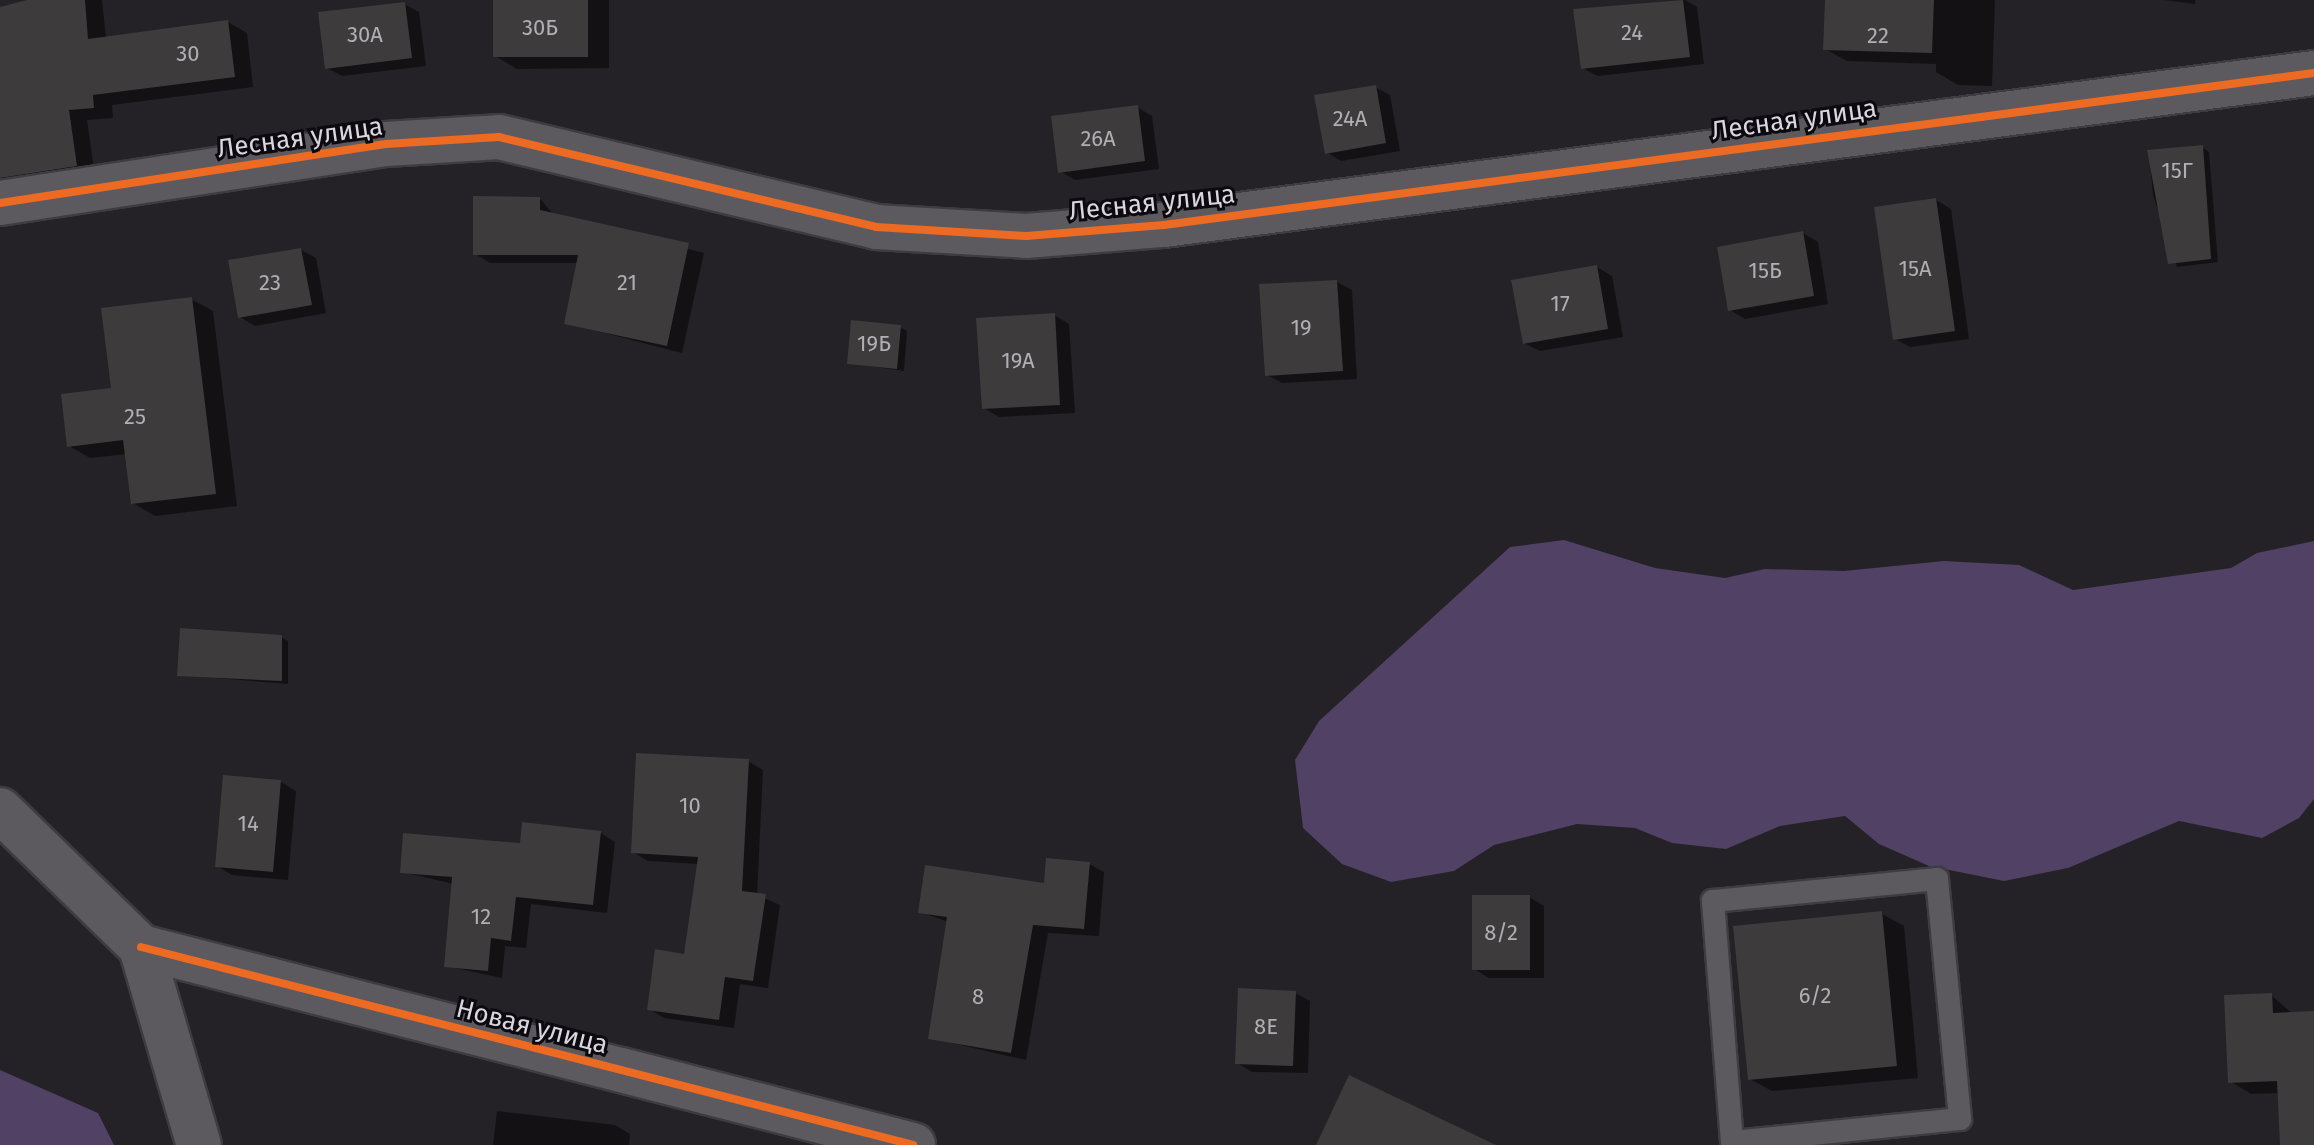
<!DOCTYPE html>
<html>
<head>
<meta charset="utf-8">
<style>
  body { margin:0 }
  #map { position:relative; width:2314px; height:1145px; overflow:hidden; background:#242127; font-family:"Fira Sans",sans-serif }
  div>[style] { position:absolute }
  .forest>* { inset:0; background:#504165 }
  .shadow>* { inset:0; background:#0007 }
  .building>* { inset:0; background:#3d3b3b }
  .roads { filter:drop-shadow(2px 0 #3e3c41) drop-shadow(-2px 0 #3e3c41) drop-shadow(0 2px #3e3c41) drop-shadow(0 -2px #3e3c41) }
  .service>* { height:22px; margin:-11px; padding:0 11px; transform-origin:11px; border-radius:11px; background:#5c5a5f }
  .minor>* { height:44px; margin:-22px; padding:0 22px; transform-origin:22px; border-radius:22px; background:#5c5a5f }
  .cycleway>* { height:8px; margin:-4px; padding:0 4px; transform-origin:4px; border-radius:4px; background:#ed6a23 }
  span { translate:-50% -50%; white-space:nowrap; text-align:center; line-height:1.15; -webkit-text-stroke:6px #0b0a0e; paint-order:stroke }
  .number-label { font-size:22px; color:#b2afb4 }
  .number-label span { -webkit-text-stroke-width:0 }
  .street-label { font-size:26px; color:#d9d6dd }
</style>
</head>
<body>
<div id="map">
  <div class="forest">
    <div style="clip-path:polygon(1564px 540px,1655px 568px,1725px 578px,1765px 569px,1844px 571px,1944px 561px,2019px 565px,2073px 590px,2231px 568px,2257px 553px,2314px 541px,2314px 799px,2299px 818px,2262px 838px,2179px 821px,2068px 868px,2004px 881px,1929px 866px,1879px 844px,1845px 816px,1780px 826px,1726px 849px,1672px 843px,1635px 828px,1577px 824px,1494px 845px,1454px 871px,1391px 882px,1342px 864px,1303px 828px,1295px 760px,1319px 721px,1510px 547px)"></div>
    <div style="clip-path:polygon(0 1070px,98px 1113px,114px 1145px,0 1145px)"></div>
  </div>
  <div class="shadow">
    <div style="clip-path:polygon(29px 0,102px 0,106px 38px,228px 22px,247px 33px,253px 87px,112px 105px,113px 118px,87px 120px,95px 176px,0 184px,0 9px)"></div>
    <div style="clip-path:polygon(495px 0,609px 0,609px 68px,517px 69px,495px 56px)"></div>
    <div style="clip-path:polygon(1685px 0,1697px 7px,1704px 64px,1598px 76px,1582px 68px,1576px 11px)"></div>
    <div style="clip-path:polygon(1827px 0,1995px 0,1992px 86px,1958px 85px,1936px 72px,1936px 64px,1847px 61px,1825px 49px)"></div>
    <div style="clip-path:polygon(2164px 0,2195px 0,2195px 4px)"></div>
    <div style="clip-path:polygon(404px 4px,419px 12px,426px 66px,342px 76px,327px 68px)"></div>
    <div style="clip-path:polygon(1375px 87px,1390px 95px,1400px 151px,1341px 161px,1326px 152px)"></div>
    <div style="clip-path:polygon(1137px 107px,1152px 116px,1159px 169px,1075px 180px,1060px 171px)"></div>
    <div style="clip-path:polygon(2202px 147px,2209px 152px,2218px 262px,2177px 267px,2153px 195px,2149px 152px)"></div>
    <div style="clip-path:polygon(540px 199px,554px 215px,704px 253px,682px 353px,566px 323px,579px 263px,490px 263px,475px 254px)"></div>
    <div style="clip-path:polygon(1936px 200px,1951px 209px,1969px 339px,1910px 347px,1895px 339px)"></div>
    <div style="clip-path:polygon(1803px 233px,1818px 242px,1828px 304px,1745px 319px,1730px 310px)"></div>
    <div style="clip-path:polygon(301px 250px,316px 258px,326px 313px,255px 326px,240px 317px)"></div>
    <div style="clip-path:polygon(1597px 267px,1612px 276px,1623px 337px,1540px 351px,1524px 343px)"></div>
    <div style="clip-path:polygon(1337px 282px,1352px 290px,1357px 379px,1282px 383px,1267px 375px)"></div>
    <div style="clip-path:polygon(191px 299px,213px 311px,237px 506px,155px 516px,133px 503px,127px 454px,90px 458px,69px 446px)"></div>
    <div style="clip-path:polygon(1054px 315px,1069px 324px,1075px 413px,999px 417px,984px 408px)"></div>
    <div style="clip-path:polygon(900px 327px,907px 331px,904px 371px,849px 363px)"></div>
    <div style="clip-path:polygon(281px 637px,288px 641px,288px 684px,179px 675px)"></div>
    <div style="clip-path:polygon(748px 761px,763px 770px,757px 895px,780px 905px,768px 988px,740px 984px,734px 1028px,664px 1018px,649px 1009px,686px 956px,699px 864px,648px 861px,633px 852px)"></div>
    <div style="clip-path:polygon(281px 782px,296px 791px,288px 880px,232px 875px,217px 866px)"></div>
    <div style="clip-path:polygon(601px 833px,615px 842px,607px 913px,531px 904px,526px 948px,505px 946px,502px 978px,446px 966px,454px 884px,402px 872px)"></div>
    <div style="clip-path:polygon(1089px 864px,1104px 872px,1099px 936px,1048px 933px,1026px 1060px,930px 1038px,949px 922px,920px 912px,1046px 885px)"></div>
    <div style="clip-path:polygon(1529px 897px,1544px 906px,1544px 978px,1489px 978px,1474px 969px)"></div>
    <div style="clip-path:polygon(1882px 914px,1904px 926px,1918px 1078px,1772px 1091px,1750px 1079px)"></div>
    <div style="clip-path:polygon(1295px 993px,1310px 1001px,1308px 1073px,1252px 1072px,1237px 1063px)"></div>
    <div style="clip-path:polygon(2271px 995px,2293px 1014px,2314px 1013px,2314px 1144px,2279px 1093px,2251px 1094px,2230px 1081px)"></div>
    <div style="clip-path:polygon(497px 1111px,615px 1125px,630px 1134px,629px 1145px,493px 1145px)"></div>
  </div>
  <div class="building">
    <div style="clip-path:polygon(27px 0,85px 0,88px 39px,228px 20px,235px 77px,93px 95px,94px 108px,69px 110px,77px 166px,0 178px,0 7px)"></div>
    <div style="clip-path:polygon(493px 0,588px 0,588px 57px,493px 57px)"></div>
    <div style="clip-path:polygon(1683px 0,1690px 57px,1581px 69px,1573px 9px)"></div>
    <div style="clip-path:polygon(1825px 0,1934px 0,1932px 53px,1823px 50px)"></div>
    <div style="clip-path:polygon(405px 2px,412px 58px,325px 69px,318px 12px)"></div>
    <div style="clip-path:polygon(1376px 85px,1386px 143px,1325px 154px,1314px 95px)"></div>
    <div style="clip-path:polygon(1138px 105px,1145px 161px,1058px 173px,1051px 116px)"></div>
    <div style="clip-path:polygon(2203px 145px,2211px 259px,2168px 264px,2147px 150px)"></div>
    <div style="clip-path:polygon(473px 196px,540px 197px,540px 210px,689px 243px,667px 346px,564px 324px,578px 255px,473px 255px)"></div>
    <div style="clip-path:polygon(1936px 198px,1955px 331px,1893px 340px,1874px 207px)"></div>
    <div style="clip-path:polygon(1803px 231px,1814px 296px,1728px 311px,1717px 247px)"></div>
    <div style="clip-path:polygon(301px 248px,312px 305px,238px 318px,228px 260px)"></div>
    <div style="clip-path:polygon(1597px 265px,1608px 329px,1523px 344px,1511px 280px)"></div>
    <div style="clip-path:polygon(1337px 280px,1343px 371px,1265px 376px,1259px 284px)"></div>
    <div style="clip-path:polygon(192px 297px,216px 494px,131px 504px,123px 440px,67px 447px,61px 394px,111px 388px,101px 308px)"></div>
    <div style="clip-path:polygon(1055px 313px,1060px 405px,982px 409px,976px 318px)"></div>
    <div style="clip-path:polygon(851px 320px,901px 325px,897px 369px,847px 364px)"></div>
    <div style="clip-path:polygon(180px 628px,282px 635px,282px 681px,177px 676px)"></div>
    <div style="clip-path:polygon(636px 753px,749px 759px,742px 891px,766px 894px,753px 981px,725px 977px,719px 1020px,647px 1010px,655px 949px,684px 954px,698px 857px,631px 853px)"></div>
    <div style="clip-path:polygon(223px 775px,281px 780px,273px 872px,215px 867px)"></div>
    <div style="clip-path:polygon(522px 822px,601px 831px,593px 905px,516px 897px,511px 941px,491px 938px,488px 971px,444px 967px,452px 877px,400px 873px,403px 833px,520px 843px)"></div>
    <div style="clip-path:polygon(1046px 858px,1090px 862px,1084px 929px,1033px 925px,1011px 1053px,928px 1039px,947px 917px,918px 913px,925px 865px,1044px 883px)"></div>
    <div style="clip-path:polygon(1472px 895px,1530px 895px,1530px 970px,1472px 970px)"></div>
    <div style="clip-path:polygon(1882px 911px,1897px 1066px,1748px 1080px,1733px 926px)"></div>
    <div style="clip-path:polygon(1238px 988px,1296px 991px,1293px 1066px,1235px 1064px)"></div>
    <div style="clip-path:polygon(2272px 993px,2273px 1013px,2314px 1011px,2314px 1145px,2280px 1145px,2277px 1081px,2228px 1083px,2224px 995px)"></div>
    <div style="clip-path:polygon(1349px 1075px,1496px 1145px,1316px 1145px)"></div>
  </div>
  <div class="roads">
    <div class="service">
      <div style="left:1937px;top:879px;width:241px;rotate:84.5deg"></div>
      <div style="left:1960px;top:1119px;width:229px;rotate:174.2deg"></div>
      <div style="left:1732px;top:1142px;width:242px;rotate:-94.5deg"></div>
      <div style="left:1713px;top:901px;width:225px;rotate:-5.6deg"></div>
    </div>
    <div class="minor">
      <div style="left:0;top:203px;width:390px;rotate:-8.7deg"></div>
      <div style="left:386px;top:144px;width:113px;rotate:-3.5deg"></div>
      <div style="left:499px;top:137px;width:388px;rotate:13.4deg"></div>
      <div style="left:876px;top:227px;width:150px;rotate:3.4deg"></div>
      <div style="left:1026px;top:236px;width:138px;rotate:-4.6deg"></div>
      <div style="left:1164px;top:225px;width:1160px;rotate:-7.53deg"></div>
      <div style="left:0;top:810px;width:197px;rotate:44.2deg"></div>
      <div style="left:141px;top:947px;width:206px;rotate:73.7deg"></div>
      <div style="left:141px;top:947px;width:797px;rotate:14.38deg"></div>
    </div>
  </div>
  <div class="cycleway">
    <div style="left:0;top:203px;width:390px;rotate:-8.7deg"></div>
    <div style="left:386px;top:144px;width:113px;rotate:-3.5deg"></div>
    <div style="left:499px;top:137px;width:388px;rotate:13.4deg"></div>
    <div style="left:876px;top:227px;width:150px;rotate:3.4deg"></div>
    <div style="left:1026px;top:236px;width:138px;rotate:-4.6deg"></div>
    <div style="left:1164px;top:225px;width:1160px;rotate:-7.53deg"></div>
    <div style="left:141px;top:947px;width:797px;rotate:14.38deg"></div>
  </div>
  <div class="number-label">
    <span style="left:540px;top:28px">30Б</span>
    <span style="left:1632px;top:33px">24</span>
    <span style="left:365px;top:35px">30А</span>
    <span style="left:1878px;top:36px">22</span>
    <span style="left:188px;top:54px">30</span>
    <span style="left:1350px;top:119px">24А</span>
    <span style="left:1098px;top:139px">26А</span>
    <span style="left:2177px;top:171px">15Г</span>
    <span style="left:1915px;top:269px">15А</span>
    <span style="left:1765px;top:271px">15Б</span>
    <span style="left:270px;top:283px">23</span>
    <span style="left:627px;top:283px">21</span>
    <span style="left:1560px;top:304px">17</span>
    <span style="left:1301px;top:328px">19</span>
    <span style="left:874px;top:344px">19Б</span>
    <span style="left:1018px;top:361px">19А</span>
    <span style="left:135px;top:417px">25</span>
    <span style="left:690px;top:806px">10</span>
    <span style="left:248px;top:824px">14</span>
    <span style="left:481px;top:917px">12</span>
    <span style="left:1501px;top:933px">8/2</span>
    <span style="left:1815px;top:996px">6/2</span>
    <span style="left:978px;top:997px">8</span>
    <span style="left:1266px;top:1027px">8Е</span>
  </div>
  <div class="street-label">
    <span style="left:1794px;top:120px;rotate:-8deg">Лесная улица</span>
    <span style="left:300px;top:138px;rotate:-8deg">Лесная улица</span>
    <span style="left:1152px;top:203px;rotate:-6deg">Лесная улица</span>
    <span style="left:532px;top:1027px;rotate:14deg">Новая улица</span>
  </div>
</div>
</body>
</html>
